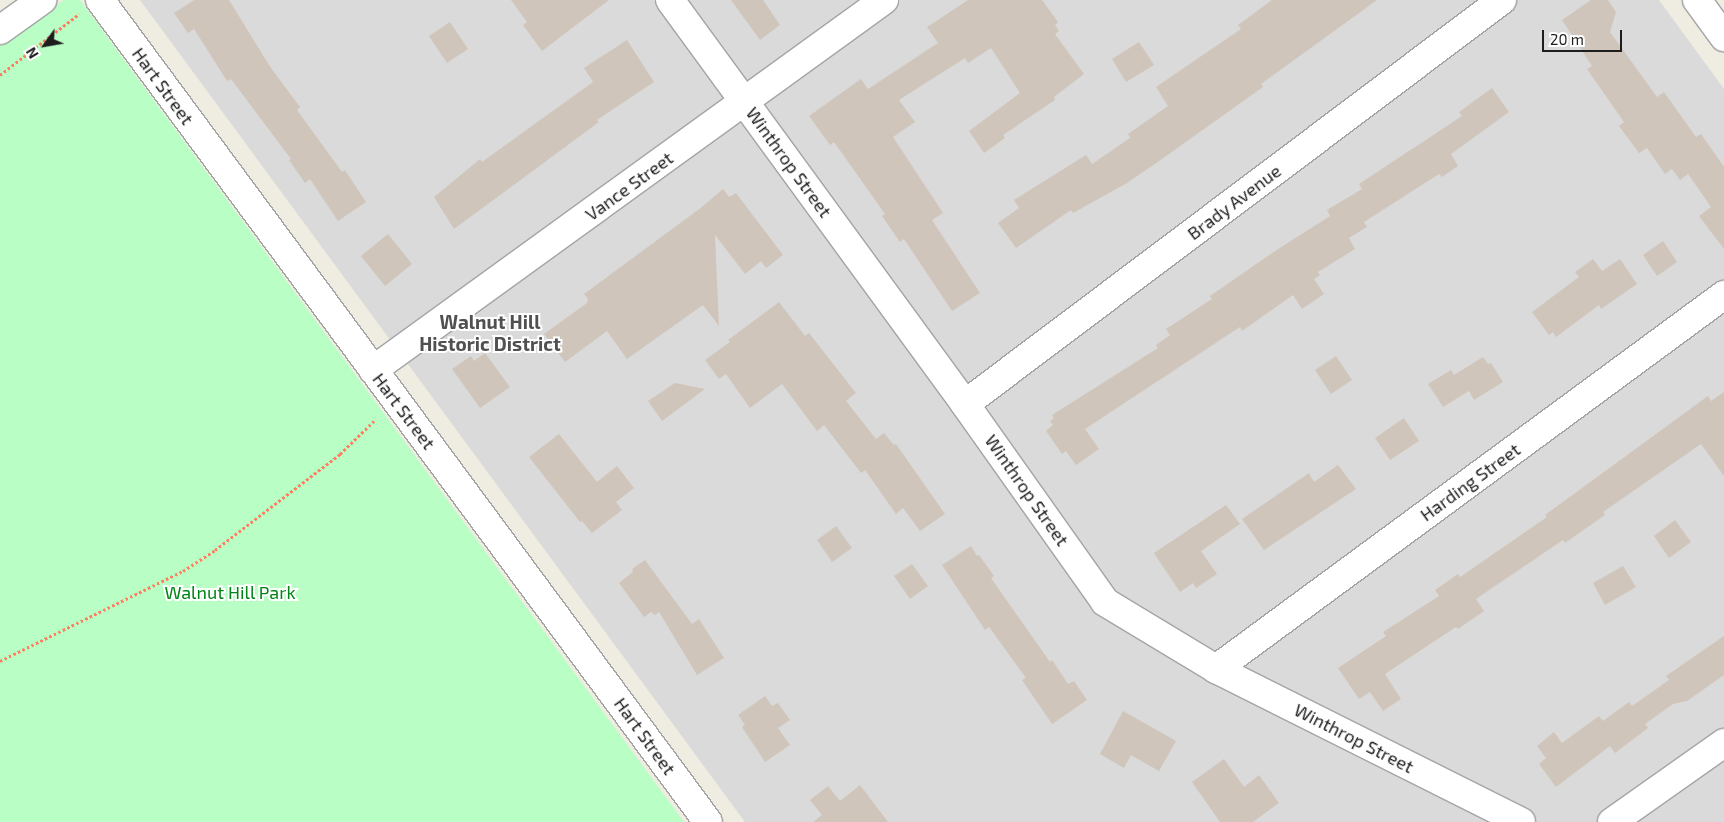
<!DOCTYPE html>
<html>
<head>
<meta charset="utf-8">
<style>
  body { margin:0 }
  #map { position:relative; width:1724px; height:822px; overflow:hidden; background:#efece1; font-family:"Exo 2",sans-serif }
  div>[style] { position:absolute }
  .residential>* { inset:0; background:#dbdada }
  .park>* { inset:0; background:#b9fec5 }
  .building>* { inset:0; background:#cfc5ba }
  .path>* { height:3px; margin-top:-1.5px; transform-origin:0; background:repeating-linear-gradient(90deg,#ff7f63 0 2.5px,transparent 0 5px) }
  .roads { filter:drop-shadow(1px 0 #a4a4a4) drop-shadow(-1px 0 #a4a4a4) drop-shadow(0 1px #a4a4a4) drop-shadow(0 -1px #a4a4a4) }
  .minor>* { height:28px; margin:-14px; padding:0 14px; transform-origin:14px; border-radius:14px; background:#fff }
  span { translate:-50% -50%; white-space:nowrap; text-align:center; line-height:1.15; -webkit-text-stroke:4px #fff; paint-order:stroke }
  .street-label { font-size:18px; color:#1d1d1d }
  .park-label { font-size:18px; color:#028417 }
  .neighbourhood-label { font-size:19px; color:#505050; font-weight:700 }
  .north { position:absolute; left:20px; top:20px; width:50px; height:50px; -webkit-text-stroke:4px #fff; paint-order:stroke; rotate:238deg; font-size:14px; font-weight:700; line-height:20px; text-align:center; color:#1d1d1d }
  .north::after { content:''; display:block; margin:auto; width:18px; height:22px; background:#1d1d1d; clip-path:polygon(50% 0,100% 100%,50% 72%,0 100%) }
  .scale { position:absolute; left:1542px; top:30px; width:80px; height:22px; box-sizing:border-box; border:2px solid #1d1d1d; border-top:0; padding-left:6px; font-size:15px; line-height:18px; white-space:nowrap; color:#1d1d1d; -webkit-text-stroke:4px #fff; paint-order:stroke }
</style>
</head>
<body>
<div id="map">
  <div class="residential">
    <div style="clip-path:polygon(140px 0,1659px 0,1724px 89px,1724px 822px,745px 822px)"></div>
  </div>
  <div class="park">
    <div style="clip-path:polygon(64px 0,80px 0,684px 822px,0 822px,0 40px)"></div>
  </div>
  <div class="building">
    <div style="clip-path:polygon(194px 0,229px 0,271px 68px,300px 107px,297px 110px,342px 172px,345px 170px,366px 202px,338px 221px,310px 179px,305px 183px,289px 160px,291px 159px,231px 79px,227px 81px,194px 29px,188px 33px,174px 13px)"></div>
    <div style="clip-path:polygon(511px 0,609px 0,542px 51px,523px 25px,527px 22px)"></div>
    <div style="clip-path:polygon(731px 0,763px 0,780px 25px,760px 40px)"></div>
    <div style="clip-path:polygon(968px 0,1042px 0,1058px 22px,1055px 25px,1059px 31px,1055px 34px,1084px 74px,1054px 97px,1055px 100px,1003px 135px,1005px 138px,984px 153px,969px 131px,1020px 93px,991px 48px,968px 63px,965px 58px,899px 100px,915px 122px,893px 137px,943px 213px,932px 220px,980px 293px,952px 311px,904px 239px,900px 242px,882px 216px,885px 214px,834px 142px,830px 145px,809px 116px,861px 79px,868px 89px,938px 43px,927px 27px)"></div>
    <div style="clip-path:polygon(1272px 0,1377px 0,1261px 84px,1263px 87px,1162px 159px,1127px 183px,1073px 213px,1071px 210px,1016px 248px,998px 223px,1019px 208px,1014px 200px,1086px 155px,1092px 164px,1130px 138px,1128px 134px,1168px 106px,1156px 87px,1241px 29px,1238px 25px)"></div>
    <div style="clip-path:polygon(1591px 0,1608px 0,1616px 12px,1610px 32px,1657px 97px,1664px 92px,1696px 137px,1701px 134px,1724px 167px,1724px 249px,1699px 216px,1711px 207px,1688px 174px,1680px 180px,1672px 169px,1665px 174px,1647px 148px,1639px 153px,1619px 126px,1624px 122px,1587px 69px,1592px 66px,1562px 20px)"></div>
    <div style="clip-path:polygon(450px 22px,468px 49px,447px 63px,429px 36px)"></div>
    <div style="clip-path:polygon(627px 40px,654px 82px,597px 120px,599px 122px,454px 229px,434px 197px,480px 159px,482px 162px,593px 82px,584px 68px)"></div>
    <div style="clip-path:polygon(1139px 42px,1154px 65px,1126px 82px,1112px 59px)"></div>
    <div style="clip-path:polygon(1492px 88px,1509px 112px,1451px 154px,1458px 166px,1442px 177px,1439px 174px,1364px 222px,1367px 227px,1349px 238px,1355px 249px,1318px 272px,1320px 275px,1314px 279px,1324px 294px,1302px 309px,1293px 295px,1242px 331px,1240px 327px,1085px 429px,1099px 449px,1076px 465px,1066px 451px,1062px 454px,1046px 431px,1053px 425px,1050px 421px,1054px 418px,1052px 415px,1158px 348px,1156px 345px,1170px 335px,1166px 329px,1212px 299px,1210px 296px,1275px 251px,1330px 216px,1327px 210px,1362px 189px,1359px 184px,1462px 116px,1459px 112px)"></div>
    <div style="clip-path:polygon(723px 189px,729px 197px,736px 193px,783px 255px,766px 268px,761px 261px,745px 274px,715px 235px,719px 326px,703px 305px,627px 359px,607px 331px,565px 362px,544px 334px,587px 303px,588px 299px,584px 294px,702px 207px)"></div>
    <div style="clip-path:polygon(388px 234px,412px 264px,385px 286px,361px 256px)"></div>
    <div style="clip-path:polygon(1663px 241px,1677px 262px,1657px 276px,1643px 255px)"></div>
    <div style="clip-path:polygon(1593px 259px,1602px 271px,1620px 259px,1637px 284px,1601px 309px,1599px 305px,1556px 337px,1553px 332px,1549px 335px,1532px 312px,1579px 277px,1575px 272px)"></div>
    <div style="clip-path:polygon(779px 302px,805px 336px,809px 333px,856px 393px,846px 401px,876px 439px,884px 433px,894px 445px,896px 444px,945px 514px,920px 531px,903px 508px,896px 514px,865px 470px,861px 473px,824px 425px,817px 431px,782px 384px,750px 408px,726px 374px,719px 379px,705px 360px,730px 342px,728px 340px)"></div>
    <div style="clip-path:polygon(485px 353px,510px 387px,480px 408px,452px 369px,471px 356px,474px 361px)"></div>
    <div style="clip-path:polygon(1336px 356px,1352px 380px,1331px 394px,1315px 370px)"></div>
    <div style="clip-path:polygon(1483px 357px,1488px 364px,1491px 363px,1503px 382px,1474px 400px,1469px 391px,1443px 407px,1428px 384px,1451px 370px,1454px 375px)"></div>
    <div style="clip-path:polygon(675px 383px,705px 389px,662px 421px,648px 401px)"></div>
    <div style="clip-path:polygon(1724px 392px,1724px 476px,1701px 444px,1603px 512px,1605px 515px,1565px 543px,1563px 540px,1476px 599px,1484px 611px,1458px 629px,1456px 627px,1385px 674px,1401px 699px,1383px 711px,1370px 692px,1359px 699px,1338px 668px,1386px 636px,1383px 632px,1439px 596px,1435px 590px,1458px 574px,1460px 577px,1547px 517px,1545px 515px,1708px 396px,1711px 401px)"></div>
    <div style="clip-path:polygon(1404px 418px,1419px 441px,1390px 460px,1375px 438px)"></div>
    <div style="clip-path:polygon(559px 434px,597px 482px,617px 466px,634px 488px,616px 502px,622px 510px,592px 533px,582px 521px,580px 522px,529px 457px)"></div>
    <div style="clip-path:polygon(1338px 465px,1356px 489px,1264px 550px,1242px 519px,1309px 473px,1314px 482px)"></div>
    <div style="clip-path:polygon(1226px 505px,1240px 524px,1201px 551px,1217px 574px,1196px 588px,1193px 583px,1180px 592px,1154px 553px)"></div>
    <div style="clip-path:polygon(1675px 520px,1691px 542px,1669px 558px,1654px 536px)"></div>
    <div style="clip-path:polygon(836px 526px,852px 548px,832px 562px,817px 540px)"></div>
    <div style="clip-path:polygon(971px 546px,977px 556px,979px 555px,994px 576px,991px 578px,1050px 662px,1052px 660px,1068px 684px,1074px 681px,1087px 700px,1052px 724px,1022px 680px,1026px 678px,989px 627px,985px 630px,942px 565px)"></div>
    <div style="clip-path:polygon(645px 560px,692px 624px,699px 619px,724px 658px,697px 675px,659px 612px,655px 615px,651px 612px,644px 617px,619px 583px,633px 572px,632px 569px)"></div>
    <div style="clip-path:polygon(912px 564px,928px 586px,910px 599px,894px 576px)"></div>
    <div style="clip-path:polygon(1623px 566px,1636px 587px,1605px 605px,1593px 583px)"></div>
    <div style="clip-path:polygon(1724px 636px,1724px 675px,1687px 701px,1673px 704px,1645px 724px,1648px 728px,1615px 753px,1610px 746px,1556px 787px,1539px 764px,1546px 758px,1537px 746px,1554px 732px,1562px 743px,1599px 716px,1603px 721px,1629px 702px,1632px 706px,1669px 680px,1666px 676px)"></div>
    <div style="clip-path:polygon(765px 696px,772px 706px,778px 703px,790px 720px,778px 728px,790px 745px,765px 762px,742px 727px,745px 725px,738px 715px)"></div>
    <div style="clip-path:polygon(1123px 711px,1176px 741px,1159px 771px,1131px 755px,1124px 768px,1100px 754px)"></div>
    <div style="clip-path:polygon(1224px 759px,1244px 787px,1259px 775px,1279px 803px,1253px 822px,1220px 822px,1192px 782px)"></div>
    <div style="clip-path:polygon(860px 785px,888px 822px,813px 822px,822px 815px,810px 800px,828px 786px,840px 801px)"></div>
  </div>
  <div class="path">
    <div style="left:0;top:75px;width:100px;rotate:-37.7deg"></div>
    <div style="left:0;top:661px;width:204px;rotate:-26.2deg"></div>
    <div style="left:183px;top:571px;width:38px;rotate:-33deg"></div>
    <div style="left:215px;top:550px;width:158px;rotate:-37.5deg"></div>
    <div style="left:340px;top:454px;width:50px;rotate:-44.2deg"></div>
  </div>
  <div class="roads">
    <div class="minor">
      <div style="left:100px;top:0;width:1022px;rotate:53.51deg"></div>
      <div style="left:670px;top:0;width:500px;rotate:53.86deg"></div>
      <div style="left:965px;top:404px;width:242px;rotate:54.7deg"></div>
      <div style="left:1105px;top:602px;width:130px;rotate:31.1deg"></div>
      <div style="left:1216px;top:669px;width:341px;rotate:26.6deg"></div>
      <div style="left:1697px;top:0;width:46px;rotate:53.9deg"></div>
      <div style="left:0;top:30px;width:52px;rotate:-35.5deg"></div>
      <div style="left:373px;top:370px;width:631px;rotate:-35.91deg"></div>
      <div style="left:965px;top:404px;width:672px;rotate:-36.96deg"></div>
      <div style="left:1216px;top:669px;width:631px;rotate:-36.36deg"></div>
      <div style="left:1612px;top:822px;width:137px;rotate:-35.2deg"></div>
    </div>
  </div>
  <div class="street-label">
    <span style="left:163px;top:86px;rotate:54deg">Hart Street</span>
    <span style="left:789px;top:162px;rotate:54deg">Winthrop Street</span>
    <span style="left:629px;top:186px;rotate:-36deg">Vance Street</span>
    <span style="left:1234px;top:202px;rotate:-37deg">Brady Avenue</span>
    <span style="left:404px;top:411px;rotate:53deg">Hart Street</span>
    <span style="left:1470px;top:482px;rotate:-36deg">Harding Street</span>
    <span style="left:1027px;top:490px;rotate:55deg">Winthrop Street</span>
    <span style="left:645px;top:736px;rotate:54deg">Hart Street</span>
    <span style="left:1354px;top:738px;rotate:27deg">Winthrop Street</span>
  </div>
  <div class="park-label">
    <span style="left:230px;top:592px">Walnut Hill Park</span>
  </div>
  <div class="neighbourhood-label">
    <span style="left:490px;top:333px">Walnut Hill<br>Historic District</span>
  </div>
  <div class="north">N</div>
  <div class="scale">20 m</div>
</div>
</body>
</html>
